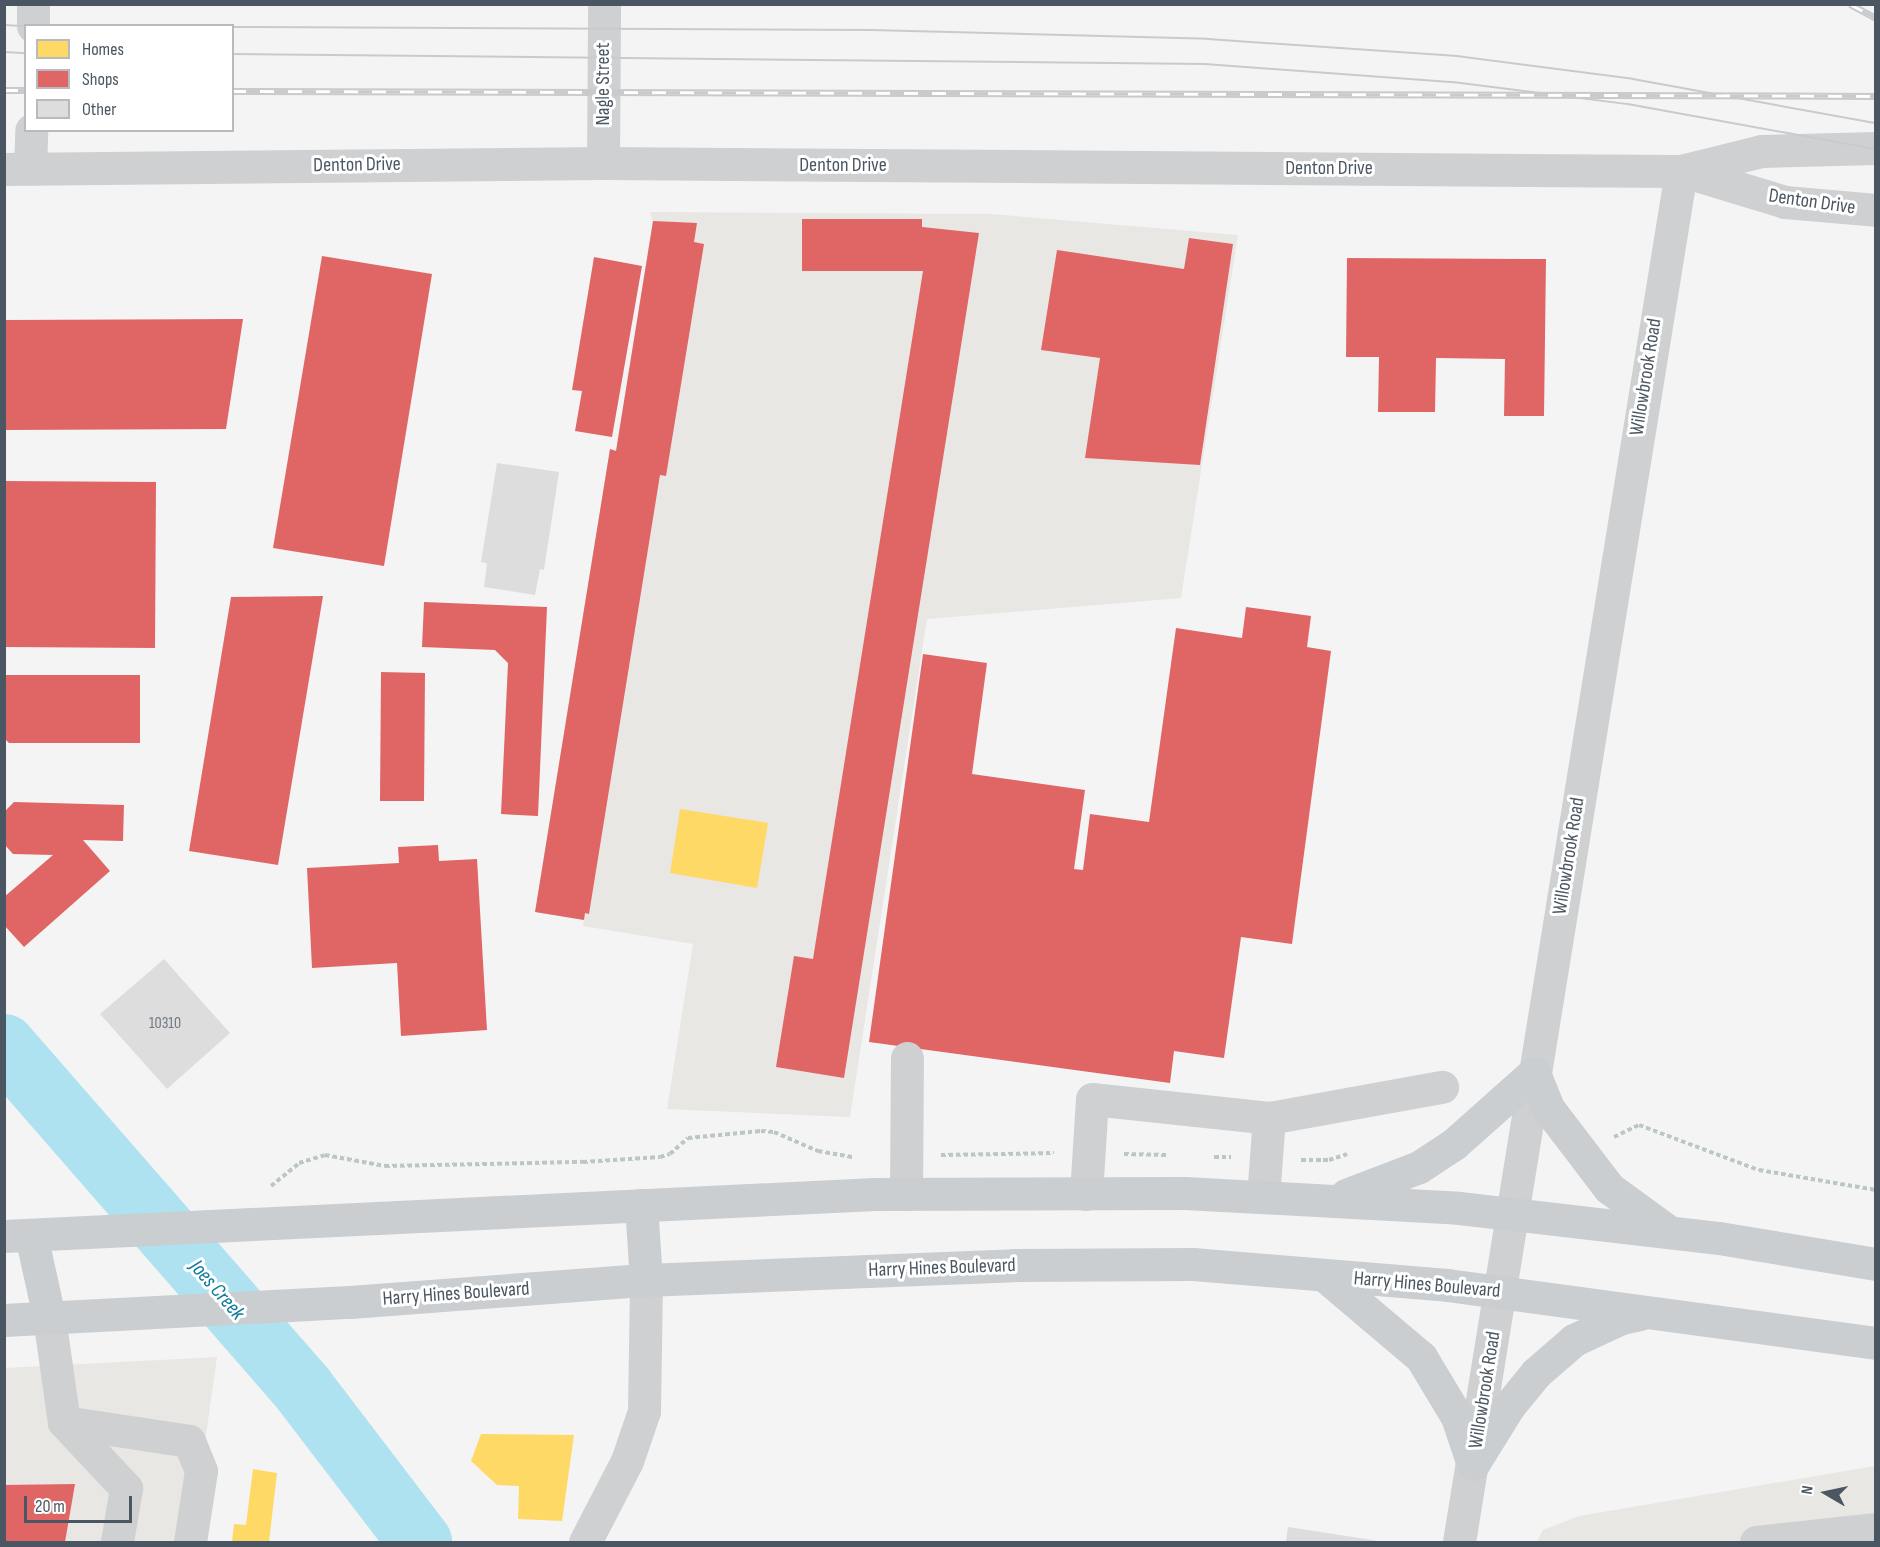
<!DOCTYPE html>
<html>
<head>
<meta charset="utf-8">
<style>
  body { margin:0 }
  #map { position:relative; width:1880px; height:1547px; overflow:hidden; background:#f4f4f4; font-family:"Sofia Sans Condensed",sans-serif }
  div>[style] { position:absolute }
  .commercial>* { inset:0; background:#e8e7e3 }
  .homes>* { inset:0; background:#ffd966 }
  .shops>* { inset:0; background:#e06666 }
  .river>* { height:64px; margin:-32px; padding:0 32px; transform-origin:32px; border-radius:32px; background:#aee2f0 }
  .building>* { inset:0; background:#ddddde }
  .path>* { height:4px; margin-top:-2px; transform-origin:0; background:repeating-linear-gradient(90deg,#bcc7c4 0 4.5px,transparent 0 7.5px) }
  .minor>* { height:33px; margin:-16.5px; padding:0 16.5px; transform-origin:16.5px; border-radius:16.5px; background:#ced0d2 }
  .major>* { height:33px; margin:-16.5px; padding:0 16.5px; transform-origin:16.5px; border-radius:16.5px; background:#caced1 }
  .tram>* { height:1.5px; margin:-0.75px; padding:0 0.75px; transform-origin:0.75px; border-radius:0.75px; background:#c9cacc }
  .rail>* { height:7px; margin-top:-3.5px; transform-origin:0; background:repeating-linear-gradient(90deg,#fff 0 14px,#c9cacc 0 28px); box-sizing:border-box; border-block:2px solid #c9cacc }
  span { translate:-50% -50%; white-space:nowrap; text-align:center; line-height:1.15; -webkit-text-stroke:6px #fff; paint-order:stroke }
  .number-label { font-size:16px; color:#707881 }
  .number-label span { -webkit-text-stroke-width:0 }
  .street-label { font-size:20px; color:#4a5661 }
  .water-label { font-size:21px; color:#0c7c9b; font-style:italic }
  .frame { position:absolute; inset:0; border:6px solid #4a5661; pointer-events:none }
  .legend { position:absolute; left:24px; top:24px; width:210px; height:108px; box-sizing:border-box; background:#fff; border:2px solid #b7bbc0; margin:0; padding:8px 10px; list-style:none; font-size:18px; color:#4a5661 }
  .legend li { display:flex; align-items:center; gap:12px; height:30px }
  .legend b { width:30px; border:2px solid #b7bbc0 }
  .north { position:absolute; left:1796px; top:1463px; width:60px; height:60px; -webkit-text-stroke:4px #fff; paint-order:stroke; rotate:279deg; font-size:16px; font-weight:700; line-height:24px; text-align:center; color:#4a5661 }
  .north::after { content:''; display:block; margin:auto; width:21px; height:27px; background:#4a5661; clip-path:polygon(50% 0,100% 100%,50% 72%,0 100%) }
  .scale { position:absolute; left:24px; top:1496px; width:108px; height:27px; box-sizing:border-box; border:3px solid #4a5661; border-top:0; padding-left:8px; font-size:18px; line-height:21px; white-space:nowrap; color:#4a5661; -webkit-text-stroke:4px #fff; paint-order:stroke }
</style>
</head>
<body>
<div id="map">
  <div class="commercial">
    <div style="clip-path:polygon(650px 212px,991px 214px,1238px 235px,1181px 598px,927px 619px,850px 1117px,667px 1109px,693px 944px,583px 926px,584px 920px,535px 912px,610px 449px,616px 450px,653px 221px)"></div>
    <div style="clip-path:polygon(217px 1357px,191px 1542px,5px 1542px,5px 1368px)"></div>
    <div style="clip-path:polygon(1875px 1466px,1875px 1542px,1537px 1542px,1543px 1530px,1579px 1516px)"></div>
  </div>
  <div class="homes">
    <div style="clip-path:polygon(680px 809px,768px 823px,757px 888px,670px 873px)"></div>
    <div style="clip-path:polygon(481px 1434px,574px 1435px,562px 1521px,518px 1519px,519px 1486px,497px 1485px,471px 1461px)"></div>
    <div style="clip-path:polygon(253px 1469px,277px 1473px,269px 1542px,232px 1542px,234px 1524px,246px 1525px)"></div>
  </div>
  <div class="shops">
    <div style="clip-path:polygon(802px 219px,922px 219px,922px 227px,979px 233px,844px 1078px,776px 1067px,794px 956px,813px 959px,923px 271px,802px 271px)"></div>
    <div style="clip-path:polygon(653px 221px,697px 223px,694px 242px,704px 244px,666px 476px,660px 475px,589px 914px,585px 913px,584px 920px,535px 912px,610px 449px,616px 451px)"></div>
    <div style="clip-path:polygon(1189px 238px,1233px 244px,1200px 465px,1085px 458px,1100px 358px,1041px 350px,1057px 250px,1184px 269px)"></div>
    <div style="clip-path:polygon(322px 256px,432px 274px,384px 566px,273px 548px)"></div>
    <div style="clip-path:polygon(594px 257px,642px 266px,612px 437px,575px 431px,582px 391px,572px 390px)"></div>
    <div style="clip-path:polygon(1347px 258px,1546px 259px,1544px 416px,1504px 416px,1505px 359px,1436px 358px,1435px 412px,1378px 412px,1379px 357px,1346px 357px)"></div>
    <div style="clip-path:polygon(243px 319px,226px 429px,4px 430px,4px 320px)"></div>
    <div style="clip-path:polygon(4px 481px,156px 482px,155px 648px,4px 647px)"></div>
    <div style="clip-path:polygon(323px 596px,278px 865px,189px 851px,231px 597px)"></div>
    <div style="clip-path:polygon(424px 602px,547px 607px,538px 816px,501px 814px,508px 663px,495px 650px,422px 647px)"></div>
    <div style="clip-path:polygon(1246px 607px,1311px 616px,1307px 647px,1331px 651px,1292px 944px,1241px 937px,1224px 1058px,1174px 1051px,1170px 1083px,869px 1042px,923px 654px,987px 663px,972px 774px,1085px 790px,1074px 869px,1083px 870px,1090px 814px,1149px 822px,1176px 628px,1242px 638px)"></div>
    <div style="clip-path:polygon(381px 672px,425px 673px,424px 801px,380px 801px)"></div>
    <div style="clip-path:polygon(4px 675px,140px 675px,140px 743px,9px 743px,4px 738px)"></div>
    <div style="clip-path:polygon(14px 802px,124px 805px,123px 841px,83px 840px,110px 871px,24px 947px,4px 925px,4px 897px,53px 855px,13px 854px,4px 844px,4px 812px)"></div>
    <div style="clip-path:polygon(438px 845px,439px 861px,477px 859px,487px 1030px,401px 1036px,397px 963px,312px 968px,307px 868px,399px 863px,398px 847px)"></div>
    <div style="clip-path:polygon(75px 1484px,65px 1542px,4px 1542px,4px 1485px)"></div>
  </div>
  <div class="river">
    <div style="left:4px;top:1046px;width:455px;rotate:48.9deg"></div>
    <div style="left:303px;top:1389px;width:193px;rotate:52.6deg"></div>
  </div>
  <div class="building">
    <div style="clip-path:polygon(497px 463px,559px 472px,544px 570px,540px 569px,535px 595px,484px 587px,487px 563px,481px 562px)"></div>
    <div style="clip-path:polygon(164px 959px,230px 1033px,167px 1089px,100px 1014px)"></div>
    <div style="clip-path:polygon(1288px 1527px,1379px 1541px,1379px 1542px,1286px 1542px)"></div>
  </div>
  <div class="path">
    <div style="left:1614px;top:1137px;width:28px;rotate:-26deg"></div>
    <div style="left:1639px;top:1125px;width:128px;rotate:20.6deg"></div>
    <div style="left:1759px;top:1170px;width:119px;rotate:9.7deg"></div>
    <div style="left:1124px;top:1154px;width:44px;rotate:1.3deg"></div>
    <div style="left:941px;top:1155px;width:113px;rotate:-1deg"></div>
    <div style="left:1214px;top:1157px;width:17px"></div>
    <div style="left:1301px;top:1160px;width:28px"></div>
    <div style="left:1329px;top:1160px;width:19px;rotate:-18deg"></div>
    <div style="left:271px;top:1186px;width:36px;rotate:-39deg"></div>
    <div style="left:299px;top:1163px;width:27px;rotate:-17deg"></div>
    <div style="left:325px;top:1155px;width:61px;rotate:10.4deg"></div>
    <div style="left:385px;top:1166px;width:198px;rotate:-1.2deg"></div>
    <div style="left:583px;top:1162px;width:77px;rotate:-3.7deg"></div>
    <div style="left:660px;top:1157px;width:10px;rotate:-17deg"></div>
    <div style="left:670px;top:1154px;width:24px;rotate:-42deg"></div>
    <div style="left:688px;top:1138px;width:73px;rotate:-5.5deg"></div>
    <div style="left:761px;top:1131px;width:13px;rotate:4deg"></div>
    <div style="left:774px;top:1132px;width:48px;rotate:23.4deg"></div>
    <div style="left:818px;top:1151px;width:36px;rotate:10deg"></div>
  </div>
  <div class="minor">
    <div style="left:33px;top:26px;width:22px;rotate:-90deg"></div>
    <div style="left:603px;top:163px;width:159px;rotate:-89.6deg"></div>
    <div style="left:30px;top:168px;width:38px;rotate:-88deg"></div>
    <div style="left:4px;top:169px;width:599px;rotate:-0.57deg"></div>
    <div style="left:603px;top:163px;width:1078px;rotate:0.43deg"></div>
    <div style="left:1681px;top:171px;width:82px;rotate:-14deg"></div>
    <div style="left:1761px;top:151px;width:115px;rotate:-1.5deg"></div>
    <div style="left:1683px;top:171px;width:107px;rotate:16.9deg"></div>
    <div style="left:1785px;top:202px;width:91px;rotate:5deg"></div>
    <div style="left:906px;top:1194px;width:136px;rotate:-89.6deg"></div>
    <div style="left:1086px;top:1194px;width:95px;rotate:-86.4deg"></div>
    <div style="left:1092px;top:1099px;width:178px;rotate:6.1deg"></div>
    <div style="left:1269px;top:1118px;width:176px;rotate:-10.2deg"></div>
    <div style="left:1263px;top:1197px;width:79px;rotate:-85.7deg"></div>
    <div style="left:49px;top:1317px;width:106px;rotate:81.9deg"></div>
    <div style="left:64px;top:1422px;width:91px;rotate:46.8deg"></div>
    <div style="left:126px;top:1488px;width:55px;rotate:99.5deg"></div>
    <div style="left:64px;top:1422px;width:126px;rotate:8.6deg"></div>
    <div style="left:189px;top:1441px;width:32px;rotate:68deg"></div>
    <div style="left:201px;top:1471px;width:72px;rotate:98.8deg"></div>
    <div style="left:585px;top:1542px;width:91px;rotate:-62.6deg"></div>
    <div style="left:627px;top:1461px;width:53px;rotate:-71.2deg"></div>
    <div style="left:644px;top:1411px;width:131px;rotate:-89.1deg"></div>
    <div style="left:1459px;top:1542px;width:1389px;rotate:-80.8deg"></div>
    <div style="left:1756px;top:1542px;width:121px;rotate:-6.2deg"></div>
  </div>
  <div class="major">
    <div style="left:1346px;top:1195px;width:78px;rotate:-21deg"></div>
    <div style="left:1419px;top:1167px;width:42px;rotate:-33.3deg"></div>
    <div style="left:1454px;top:1144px;width:107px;rotate:-41.6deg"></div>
    <div style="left:1534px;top:1073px;width:38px;rotate:68deg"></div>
    <div style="left:1548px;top:1108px;width:101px;rotate:52.7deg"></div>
    <div style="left:1609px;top:1188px;width:73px;rotate:36.1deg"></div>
    <div style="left:641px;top:1205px;width:75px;rotate:86.2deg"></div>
    <div style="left:31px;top:1235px;width:84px;rotate:77.6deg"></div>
    <div style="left:4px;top:1236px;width:872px;rotate:-2.76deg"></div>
    <div style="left:875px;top:1194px;width:310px;rotate:-0.2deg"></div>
    <div style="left:1185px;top:1193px;width:274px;rotate:3.1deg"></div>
    <div style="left:1459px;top:1208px;width:262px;rotate:6.6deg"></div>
    <div style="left:1719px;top:1238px;width:159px;rotate:9.4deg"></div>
    <div style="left:1325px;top:1276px;width:126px;rotate:40.2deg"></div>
    <div style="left:1421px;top:1357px;width:70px;rotate:59deg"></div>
    <div style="left:1457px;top:1417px;width:50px;rotate:71.2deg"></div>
    <div style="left:4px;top:1320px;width:346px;rotate:-3deg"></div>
    <div style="left:350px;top:1302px;width:297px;rotate:-4.3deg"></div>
    <div style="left:646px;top:1280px;width:368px;rotate:-2.3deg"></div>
    <div style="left:1014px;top:1265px;width:179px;rotate:-0.3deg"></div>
    <div style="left:1193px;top:1264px;width:255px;rotate:4.7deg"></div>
    <div style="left:1447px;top:1285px;width:433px;rotate:7.7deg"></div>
    <div style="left:1473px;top:1464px;width:68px;rotate:-58.2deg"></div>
    <div style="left:1509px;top:1406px;width:43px;rotate:-50.7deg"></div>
    <div style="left:1536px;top:1373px;width:50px;rotate:-41deg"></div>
    <div style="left:1574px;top:1340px;width:52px;rotate:-25.1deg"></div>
    <div style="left:1621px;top:1318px;width:19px;rotate:-12deg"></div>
  </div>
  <div class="tram">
    <div style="left:4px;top:25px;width:22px;rotate:3deg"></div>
    <div style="left:232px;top:27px;width:639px;rotate:0.27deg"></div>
    <div style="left:871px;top:30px;width:337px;rotate:1.5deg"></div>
    <div style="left:1208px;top:39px;width:250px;rotate:3.9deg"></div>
    <div style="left:1457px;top:56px;width:177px;rotate:7.4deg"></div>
    <div style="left:1633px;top:79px;width:247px;rotate:10.3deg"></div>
    <div style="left:4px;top:52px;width:22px;rotate:3deg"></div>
    <div style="left:232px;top:54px;width:973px;rotate:0.59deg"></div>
    <div style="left:1205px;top:64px;width:249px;rotate:4.2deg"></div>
    <div style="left:1453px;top:82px;width:176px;rotate:7.2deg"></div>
    <div style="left:1628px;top:104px;width:252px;rotate:10.3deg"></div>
  </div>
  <div class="rail">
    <div style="left:1850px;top:4px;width:30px;rotate:28deg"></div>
    <div style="left:4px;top:90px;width:22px"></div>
    <div style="left:232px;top:91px;width:1644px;rotate:0.17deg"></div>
  </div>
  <div class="number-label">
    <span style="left:165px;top:1024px">10310</span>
  </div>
  <div class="street-label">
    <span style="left:603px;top:84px;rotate:-90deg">Nagle Street</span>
    <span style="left:357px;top:165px;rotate:-1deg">Denton Drive</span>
    <span style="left:843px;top:165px">Denton Drive</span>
    <span style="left:1329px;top:168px">Denton Drive</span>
    <span style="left:1812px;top:202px;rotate:8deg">Denton Drive</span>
    <span style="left:1646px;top:377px;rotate:-81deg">Willowbrook Road</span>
    <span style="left:1569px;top:856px;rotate:-81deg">Willowbrook Road</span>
    <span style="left:942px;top:1268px;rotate:-2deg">Harry Hines Boulevard</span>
    <span style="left:1427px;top:1285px;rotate:5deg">Harry Hines Boulevard</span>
    <span style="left:456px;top:1294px;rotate:-4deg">Harry Hines Boulevard</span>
    <span style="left:1485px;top:1390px;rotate:-81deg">Willowbrook Road</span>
  </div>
  <div class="water-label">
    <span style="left:217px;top:1290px;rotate:49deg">Joes Creek</span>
  </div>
  <div class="frame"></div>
  <ul class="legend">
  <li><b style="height:16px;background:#ffd966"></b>Homes</li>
  <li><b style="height:16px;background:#e06666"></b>Shops</li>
  <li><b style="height:16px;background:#ddddde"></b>Other</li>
  </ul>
  <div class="north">N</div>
  <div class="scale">20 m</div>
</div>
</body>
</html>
